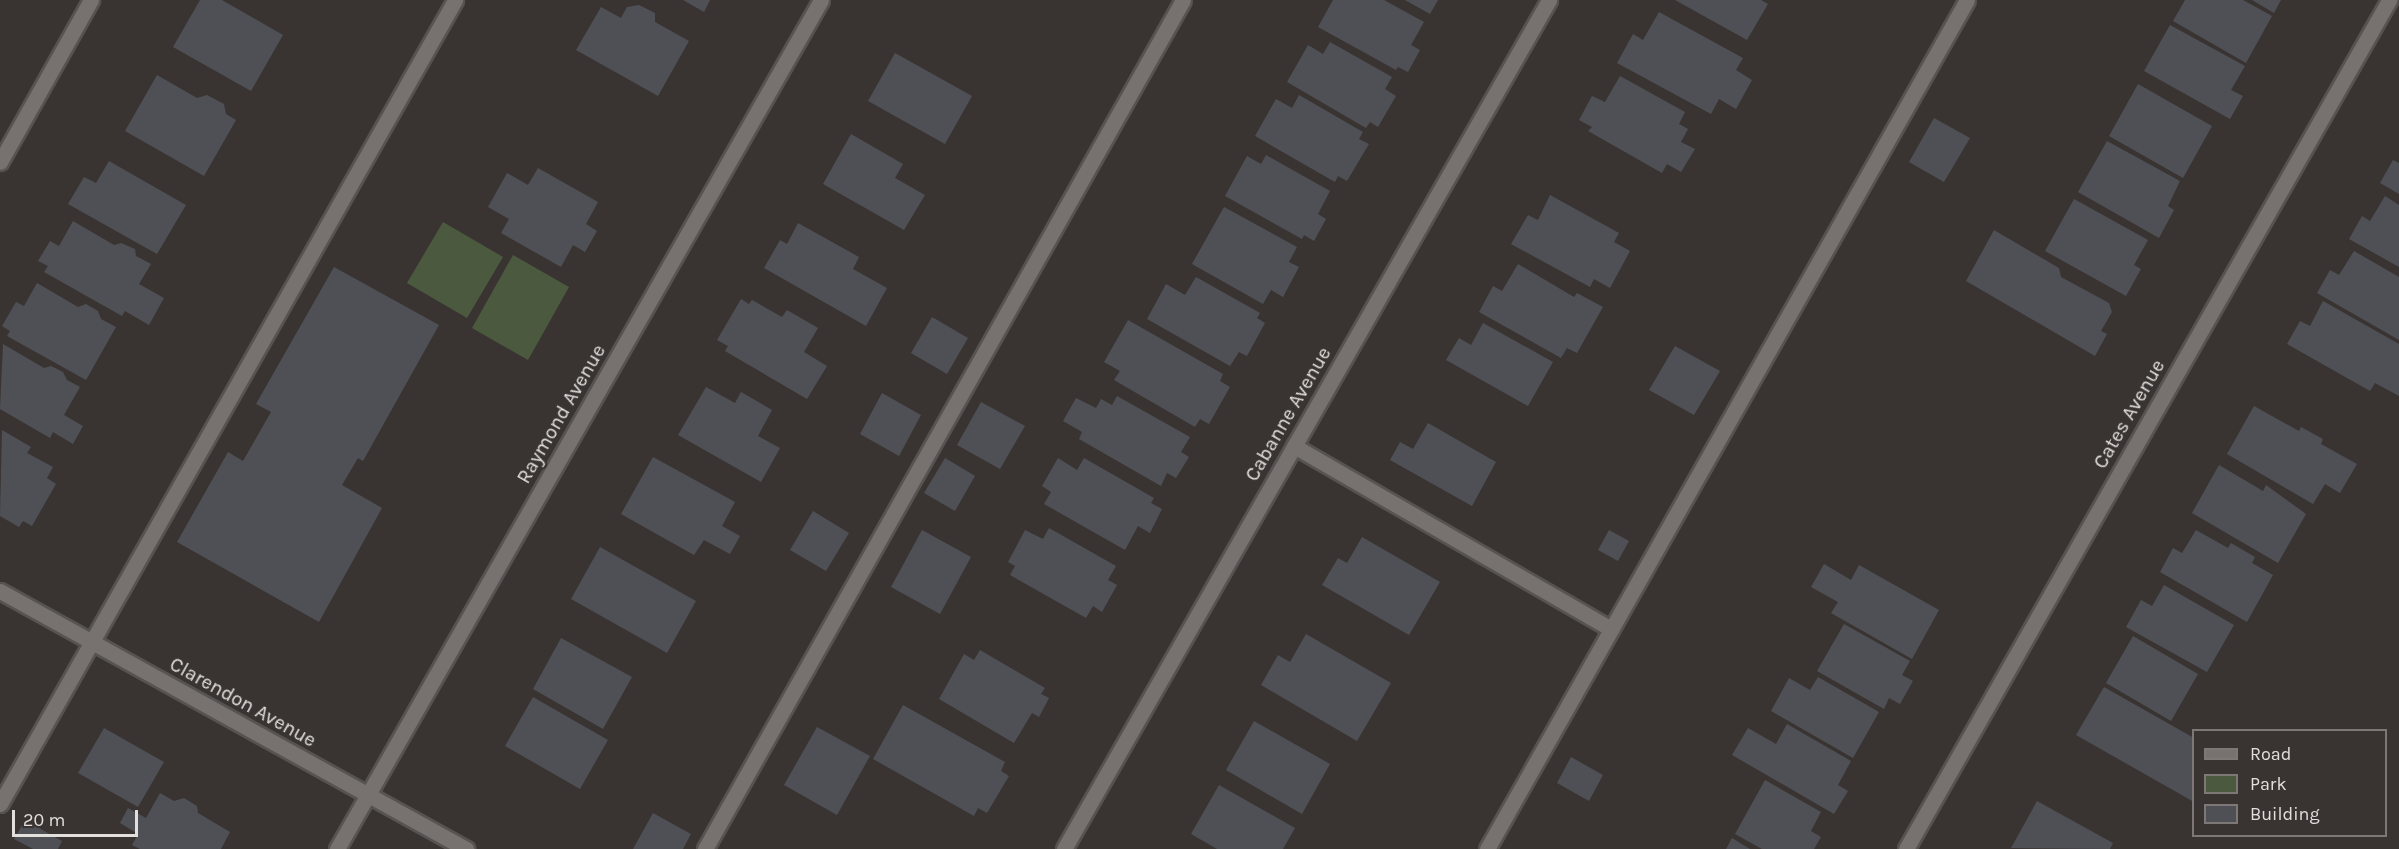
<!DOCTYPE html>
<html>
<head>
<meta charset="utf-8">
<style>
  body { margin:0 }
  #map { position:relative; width:2399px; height:849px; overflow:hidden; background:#393432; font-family:Karla,sans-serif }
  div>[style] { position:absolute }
  .green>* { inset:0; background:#4b5a3f }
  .building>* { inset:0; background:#4f5055 }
  .roads { filter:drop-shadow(2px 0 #565351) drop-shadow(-2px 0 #565351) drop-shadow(0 2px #565351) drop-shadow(0 -2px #565351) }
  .minor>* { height:15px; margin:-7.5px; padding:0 7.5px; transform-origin:7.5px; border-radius:7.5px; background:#77716f }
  span { translate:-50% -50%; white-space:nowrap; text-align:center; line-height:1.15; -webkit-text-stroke:4.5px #393432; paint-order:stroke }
  .street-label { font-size:20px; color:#e2dfdd }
  .legend { position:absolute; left:2192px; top:729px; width:195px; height:108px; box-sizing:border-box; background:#393432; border:2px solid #7d7876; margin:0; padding:8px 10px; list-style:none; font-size:18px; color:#e2dfdd }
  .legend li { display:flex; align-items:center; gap:12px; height:30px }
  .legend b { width:30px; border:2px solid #7d7876 }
  .scale { position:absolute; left:12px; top:810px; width:126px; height:27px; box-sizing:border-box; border:3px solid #e2dfdd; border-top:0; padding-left:8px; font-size:18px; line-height:21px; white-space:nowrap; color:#e2dfdd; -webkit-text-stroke:4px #393432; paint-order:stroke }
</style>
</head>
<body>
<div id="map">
  <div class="green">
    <div style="clip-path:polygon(443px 222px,503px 257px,467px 318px,407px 283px)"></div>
    <div style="clip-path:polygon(513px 255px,569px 287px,528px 360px,472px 328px)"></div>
  </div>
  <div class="building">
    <div style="clip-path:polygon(200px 0,222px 0,283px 35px,251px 91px,173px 47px)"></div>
    <div style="clip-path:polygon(683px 0,710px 0,704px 12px)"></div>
    <div style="clip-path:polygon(1333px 0,1384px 0,1424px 22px,1411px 45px,1420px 50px,1408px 72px,1398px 67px,1396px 70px,1318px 27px)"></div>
    <div style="clip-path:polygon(1405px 0,1438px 0,1430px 14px)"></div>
    <div style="clip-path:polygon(1675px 0,1761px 0,1768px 4px,1747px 40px)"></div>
    <div style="clip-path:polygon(2185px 0,2243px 0,2272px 16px,2246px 63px,2173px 21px)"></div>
    <div style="clip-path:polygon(2252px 0,2281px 0,2274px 13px)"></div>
    <div style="clip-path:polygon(639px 5px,655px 13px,655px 22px,689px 41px,658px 96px,576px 50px,601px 7px,621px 18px,627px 7px)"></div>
    <div style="clip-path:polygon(1659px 12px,1743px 58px,1736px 70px,1752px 80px,1736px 109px,1719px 99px,1711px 114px,1617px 63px,1633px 34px,1643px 40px)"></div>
    <div style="clip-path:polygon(2170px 25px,2245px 66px,2231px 90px,2243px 96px,2230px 119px,2144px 71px)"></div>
    <div style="clip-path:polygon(1330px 42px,1392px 77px,1385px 89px,1396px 96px,1378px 127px,1370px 122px,1366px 128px,1287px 82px,1308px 45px,1323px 54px)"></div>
    <div style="clip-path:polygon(895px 53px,972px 96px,945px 144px,868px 101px)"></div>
    <div style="clip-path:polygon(157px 75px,197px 98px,207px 95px,224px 104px,226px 114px,236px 120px,204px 176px,125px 131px)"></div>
    <div style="clip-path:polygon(1620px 76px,1685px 112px,1679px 124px,1688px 129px,1681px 142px,1695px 149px,1681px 172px,1667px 164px,1662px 173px,1588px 131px,1592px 127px,1579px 120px,1592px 96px,1605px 102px)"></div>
    <div style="clip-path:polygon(2138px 84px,2212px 126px,2183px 178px,2109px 136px)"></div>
    <div style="clip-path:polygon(1299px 95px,1363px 132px,1359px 139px,1369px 144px,1347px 181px,1338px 176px,1335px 182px,1255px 136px,1276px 99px,1292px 108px)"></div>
    <div style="clip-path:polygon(1934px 118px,1970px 138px,1944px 182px,1909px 162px)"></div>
    <div style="clip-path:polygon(851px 134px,903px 164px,895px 178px,925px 195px,904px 230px,823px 184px)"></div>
    <div style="clip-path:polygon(2107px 141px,2180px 181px,2168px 206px,2174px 210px,2159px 238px,2078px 192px)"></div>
    <div style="clip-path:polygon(1266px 155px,1330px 191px,1318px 214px,1326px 219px,1314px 241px,1304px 235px,1302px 239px,1225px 196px,1247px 156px,1261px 164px)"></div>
    <div style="clip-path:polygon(2393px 160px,2399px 163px,2399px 194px,2380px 183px)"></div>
    <div style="clip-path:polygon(109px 161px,186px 205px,157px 254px,68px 204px,84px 177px,96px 183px)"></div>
    <div style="clip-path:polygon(538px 168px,598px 202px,586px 224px,597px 231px,585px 252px,573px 245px,561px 267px,501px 233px,509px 219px,488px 207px,507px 173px,528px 185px)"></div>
    <div style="clip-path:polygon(1550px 195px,1619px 233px,1614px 242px,1630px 251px,1610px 288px,1594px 279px,1590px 287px,1511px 244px,1528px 215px,1538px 220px)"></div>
    <div style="clip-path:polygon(2385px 196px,2399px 205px,2399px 267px,2349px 239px,2362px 216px,2370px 221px)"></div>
    <div style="clip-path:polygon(2074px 199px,2148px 240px,2134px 265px,2141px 269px,2126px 296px,2045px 251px)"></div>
    <div style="clip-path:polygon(1224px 207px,1297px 247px,1289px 262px,1299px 267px,1283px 297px,1271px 290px,1263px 304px,1192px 264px)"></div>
    <div style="clip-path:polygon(73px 221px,114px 245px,121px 243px,135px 249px,136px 256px,151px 264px,139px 284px,164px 298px,149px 325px,125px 311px,122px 316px,44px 272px,48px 266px,38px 261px,50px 241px,59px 246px)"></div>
    <div style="clip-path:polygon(798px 223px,859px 257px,853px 269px,887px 288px,866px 326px,764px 268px,780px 240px,787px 244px)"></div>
    <div style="clip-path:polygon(1994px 230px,2059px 268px,2061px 277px,2109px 303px,2112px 312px,2101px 331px,2107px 334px,2095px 356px,1966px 281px)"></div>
    <div style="clip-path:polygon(2354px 251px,2399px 277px,2399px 340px,2317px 293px,2330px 270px,2339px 275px)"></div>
    <div style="clip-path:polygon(1518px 264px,1574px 297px,1577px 293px,1603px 307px,1577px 353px,1567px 348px,1561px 358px,1479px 312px,1493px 286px,1502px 291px)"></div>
    <div style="clip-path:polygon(334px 267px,439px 325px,363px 461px,358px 458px,342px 485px,382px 508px,319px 622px,177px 542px,228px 452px,243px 461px,271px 412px,256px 404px)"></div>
    <div style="clip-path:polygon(1196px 277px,1260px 313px,1257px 318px,1265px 323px,1247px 356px,1239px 352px,1230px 366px,1147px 319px,1166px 284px,1185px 295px)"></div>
    <div style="clip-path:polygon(37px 283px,78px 307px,86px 304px,98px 311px,101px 319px,116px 327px,86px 380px,7px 336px,10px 331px,2px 326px,16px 302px,24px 306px)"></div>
    <div style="clip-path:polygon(741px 299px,749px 304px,752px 300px,782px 317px,787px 310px,818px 328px,804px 352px,827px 366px,807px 399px,725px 351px,728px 346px,717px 340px)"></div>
    <div style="clip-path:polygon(2323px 301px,2399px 344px,2399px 396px,2375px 383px,2370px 391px,2287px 344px,2300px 321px,2310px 326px)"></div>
    <div style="clip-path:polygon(932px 317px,968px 338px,947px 374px,911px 353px)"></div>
    <div style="clip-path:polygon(1128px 320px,1223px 374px,1220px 381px,1230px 387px,1209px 424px,1200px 419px,1195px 427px,1114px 380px,1120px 371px,1104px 362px)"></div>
    <div style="clip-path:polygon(1483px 323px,1553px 362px,1528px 406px,1446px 360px,1459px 338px,1471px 345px)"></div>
    <div style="clip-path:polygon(3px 344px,44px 368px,51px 366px,63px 372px,67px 380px,80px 387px,64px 415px,83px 426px,73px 444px,53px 432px,50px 438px,0 409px)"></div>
    <div style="clip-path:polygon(1675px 346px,1720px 371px,1694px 415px,1649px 390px)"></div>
    <div style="clip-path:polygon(706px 387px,735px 403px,741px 392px,772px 410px,758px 436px,780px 448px,761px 482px,678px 435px)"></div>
    <div style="clip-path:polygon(882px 393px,921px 415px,899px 456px,860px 434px)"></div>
    <div style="clip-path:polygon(1117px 396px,1190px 437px,1181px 452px,1189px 457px,1176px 478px,1167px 473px,1161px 486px,1079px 439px,1082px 432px,1063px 421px,1076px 398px,1096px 408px,1101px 399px,1112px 405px)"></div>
    <div style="clip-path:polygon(981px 402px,1025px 426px,1000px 469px,957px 445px)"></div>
    <div style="clip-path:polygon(2254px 406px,2299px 431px,2301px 427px,2323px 439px,2321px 444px,2357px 464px,2340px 493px,2325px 484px,2313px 504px,2227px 454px)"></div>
    <div style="clip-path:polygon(1428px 423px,1496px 462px,1472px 506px,1390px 460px,1400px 442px,1413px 449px)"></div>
    <div style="clip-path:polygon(2px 430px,31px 447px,27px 453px,53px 467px,47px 478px,56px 484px,32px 526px,23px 521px,19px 527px,0 516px)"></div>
    <div style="clip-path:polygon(653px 457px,735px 502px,722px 526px,740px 536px,730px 554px,704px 540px,694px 555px,621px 514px)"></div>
    <div style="clip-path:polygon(945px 458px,975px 476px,955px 511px,924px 493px)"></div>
    <div style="clip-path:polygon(1058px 458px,1077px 470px,1084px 458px,1154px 498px,1151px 503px,1162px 509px,1150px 533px,1138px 526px,1125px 550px,1044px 504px,1051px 492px,1042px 486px)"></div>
    <div style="clip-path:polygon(2219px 465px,2263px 491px,2266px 485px,2306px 514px,2278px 563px,2192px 513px)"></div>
    <div style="clip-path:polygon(813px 511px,849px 533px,826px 571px,790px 550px)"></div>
    <div style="clip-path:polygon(1049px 528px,1116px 566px,1108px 580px,1117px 585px,1102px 612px,1093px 606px,1086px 618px,1010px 575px,1015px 566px,1008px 562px,1025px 530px,1043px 539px)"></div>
    <div style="clip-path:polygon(922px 530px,971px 557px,940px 614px,891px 587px)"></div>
    <div style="clip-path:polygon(1609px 530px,1629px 541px,1618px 561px,1598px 550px)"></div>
    <div style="clip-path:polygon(2196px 530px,2228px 548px,2231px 543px,2255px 557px,2252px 563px,2273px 575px,2247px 622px,2160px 572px,2173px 548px,2182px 553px)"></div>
    <div style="clip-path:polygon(1362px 537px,1440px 582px,1409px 635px,1322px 585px,1338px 558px,1347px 563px)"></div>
    <div style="clip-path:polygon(600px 547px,696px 601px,667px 653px,571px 599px)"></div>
    <div style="clip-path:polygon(1824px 564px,1851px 580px,1859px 565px,1939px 610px,1912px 659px,1831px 613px,1838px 602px,1811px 587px)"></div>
    <div style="clip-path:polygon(2164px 585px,2234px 625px,2207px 672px,2126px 627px,2141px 600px,2152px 606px)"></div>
    <div style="clip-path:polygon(1844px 624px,1910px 661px,1902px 675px,1913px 681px,1900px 704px,1889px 698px,1884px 709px,1817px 671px)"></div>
    <div style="clip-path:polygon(1306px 634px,1391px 683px,1357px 741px,1261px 685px,1278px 655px,1290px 662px)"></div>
    <div style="clip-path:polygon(2133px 636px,2198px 674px,2171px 721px,2106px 683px)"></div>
    <div style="clip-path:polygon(561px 638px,632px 677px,603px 729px,533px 689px)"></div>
    <div style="clip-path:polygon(980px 650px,1045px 688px,1041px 694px,1049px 698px,1039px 717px,1032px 713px,1014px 743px,939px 699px,964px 654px,974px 660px)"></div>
    <div style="clip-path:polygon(1818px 677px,1879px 712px,1853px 758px,1771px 711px,1789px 678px,1810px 690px)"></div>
    <div style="clip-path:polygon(2104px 687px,2194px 738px,2194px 802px,2076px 735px)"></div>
    <div style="clip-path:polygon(533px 697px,608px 740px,580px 789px,505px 746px)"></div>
    <div style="clip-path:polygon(903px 705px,1005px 762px,1001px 771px,1009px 776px,987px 813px,978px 808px,974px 816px,873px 759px)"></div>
    <div style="clip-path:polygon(1254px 721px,1330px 764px,1302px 814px,1226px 770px)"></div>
    <div style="clip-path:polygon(1787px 724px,1851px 761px,1838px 785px,1848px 791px,1834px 814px,1732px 755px,1748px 728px,1776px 744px)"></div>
    <div style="clip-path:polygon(817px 727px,870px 756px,837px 815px,784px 785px)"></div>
    <div style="clip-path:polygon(104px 728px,164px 762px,138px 807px,78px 773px)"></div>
    <div style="clip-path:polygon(1571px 757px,1603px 775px,1589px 801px,1557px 783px)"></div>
    <div style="clip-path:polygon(1765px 780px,1821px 812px,1811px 831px,1821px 837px,1814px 849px,1762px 849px,1735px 834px)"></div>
    <div style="clip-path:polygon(1219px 785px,1295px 828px,1283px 849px,1217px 849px,1191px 834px)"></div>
    <div style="clip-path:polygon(160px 793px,174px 801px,184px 798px,197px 806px,198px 813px,230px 832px,221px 849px,140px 849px,132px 845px,138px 834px,120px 823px,128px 808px,146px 818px)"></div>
    <div style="clip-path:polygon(2037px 801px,2113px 843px,2110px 849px,2011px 848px)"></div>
    <div style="clip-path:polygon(653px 813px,691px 834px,683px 849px,633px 849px)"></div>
    <div style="clip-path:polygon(25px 820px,62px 841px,58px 849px,33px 849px,14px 839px)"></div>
    <div style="clip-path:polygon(1732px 838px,1750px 849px,1726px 849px)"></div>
  </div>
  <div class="roads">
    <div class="minor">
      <div style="left:0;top:162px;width:186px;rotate:-60.7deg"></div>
      <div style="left:1294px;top:446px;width:366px;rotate:30deg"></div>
      <div style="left:0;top:591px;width:533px;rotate:28.97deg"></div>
      <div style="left:0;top:804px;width:924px;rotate:-60.49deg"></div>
      <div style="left:337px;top:849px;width:977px;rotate:-60.31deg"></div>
      <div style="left:705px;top:849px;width:974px;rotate:-60.62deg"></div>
      <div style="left:1064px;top:849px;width:978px;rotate:-60.26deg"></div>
      <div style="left:1487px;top:849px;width:975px;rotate:-60.52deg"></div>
      <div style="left:1906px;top:849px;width:977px;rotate:-60.36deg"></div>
    </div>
  </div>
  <div class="street-label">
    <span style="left:561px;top:414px;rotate:-60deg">Raymond Avenue</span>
    <span style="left:1288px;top:414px;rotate:-60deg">Cabanne Avenue</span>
    <span style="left:2129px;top:414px;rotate:-60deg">Cates Avenue</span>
    <span style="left:243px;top:702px;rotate:29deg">Clarendon Avenue</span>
  </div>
  <ul class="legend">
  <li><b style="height:8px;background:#77716f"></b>Road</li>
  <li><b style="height:16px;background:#4b5a3f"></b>Park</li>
  <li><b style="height:16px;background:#4f5055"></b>Building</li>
  </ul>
  <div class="scale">20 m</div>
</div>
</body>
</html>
